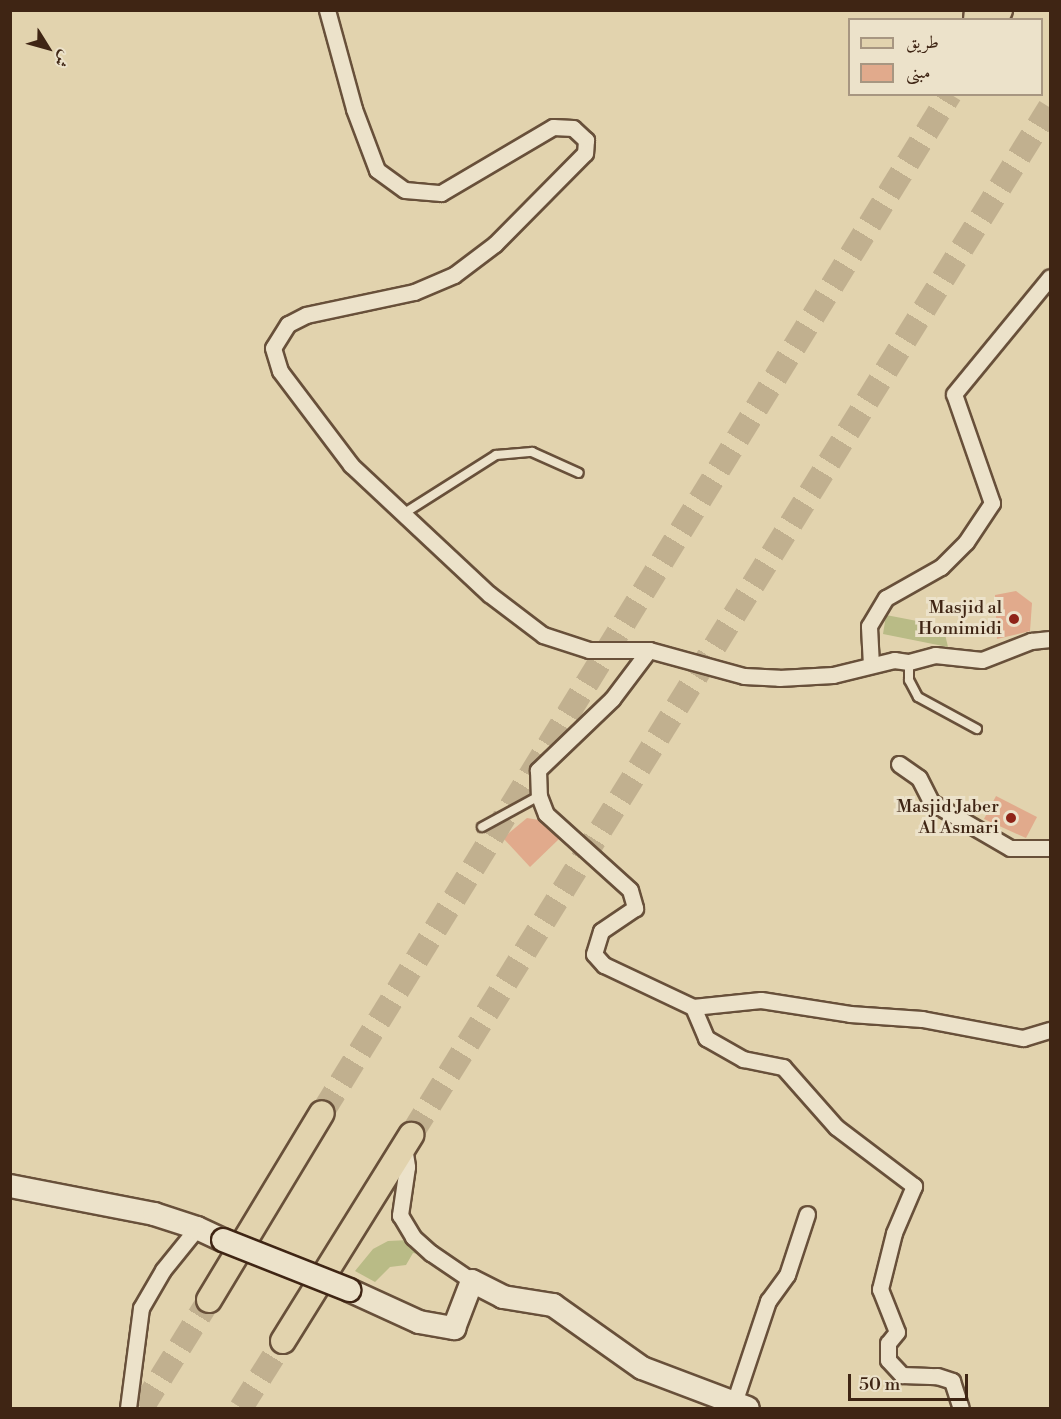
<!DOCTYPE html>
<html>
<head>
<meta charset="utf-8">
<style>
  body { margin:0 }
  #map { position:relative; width:1061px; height:1419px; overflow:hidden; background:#e2d3ae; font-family:"Libre Bodoni",Amiri,serif }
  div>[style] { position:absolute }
  .green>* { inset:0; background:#b9bb86 }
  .building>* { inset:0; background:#e1aa8c }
  .primary-tunnel>* { height:24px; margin-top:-12px; transform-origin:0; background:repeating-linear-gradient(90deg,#c1b08f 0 24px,transparent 0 36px) }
  .roads { filter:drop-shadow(2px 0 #68503a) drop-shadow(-2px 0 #68503a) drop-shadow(0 2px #68503a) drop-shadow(0 -2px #68503a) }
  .lane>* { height:8px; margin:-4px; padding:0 4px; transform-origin:4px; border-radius:4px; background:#ece2ca }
  .street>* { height:15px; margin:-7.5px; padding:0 7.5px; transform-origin:7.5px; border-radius:7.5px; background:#ece2ca }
  .secondary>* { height:22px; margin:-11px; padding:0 11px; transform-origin:11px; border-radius:11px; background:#ece2ca }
  .primary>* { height:24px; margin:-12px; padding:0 12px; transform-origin:12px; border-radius:12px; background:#e2d3ae }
  .highway>* { height:28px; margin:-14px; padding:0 14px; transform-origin:14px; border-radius:14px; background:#e2d3ae }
  .bridges { filter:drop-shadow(2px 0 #3f2514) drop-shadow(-2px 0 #3f2514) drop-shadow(0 2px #3f2514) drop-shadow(0 -2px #3f2514) }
  .secondary-bridge>* { height:22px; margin:-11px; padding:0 11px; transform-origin:11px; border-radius:11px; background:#ece2ca }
  .dots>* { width:16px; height:16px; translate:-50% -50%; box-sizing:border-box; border:3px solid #ece2ca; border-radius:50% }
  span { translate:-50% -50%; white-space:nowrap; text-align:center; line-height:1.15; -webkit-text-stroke:6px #ece2ca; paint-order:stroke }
  .poi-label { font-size:18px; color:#3f2514 }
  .right { translate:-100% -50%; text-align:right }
  .frame { position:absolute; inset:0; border:12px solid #3f2514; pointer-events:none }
  .legend { position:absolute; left:848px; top:18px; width:195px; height:78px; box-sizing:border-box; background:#ece2ca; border:2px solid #a79681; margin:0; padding:8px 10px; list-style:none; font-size:18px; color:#3f2514 }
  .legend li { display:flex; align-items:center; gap:12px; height:30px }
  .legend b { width:30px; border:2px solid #a79681 }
  .north { position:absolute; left:18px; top:18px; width:60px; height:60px; -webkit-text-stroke:4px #ece2ca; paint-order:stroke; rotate:127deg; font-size:16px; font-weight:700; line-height:24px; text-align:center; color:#3f2514 }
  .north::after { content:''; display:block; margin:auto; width:21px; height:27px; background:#3f2514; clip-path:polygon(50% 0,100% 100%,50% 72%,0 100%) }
  .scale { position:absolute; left:848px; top:1374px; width:120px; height:27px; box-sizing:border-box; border:3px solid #3f2514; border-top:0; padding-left:8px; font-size:18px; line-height:21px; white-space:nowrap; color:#3f2514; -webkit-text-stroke:4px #ece2ca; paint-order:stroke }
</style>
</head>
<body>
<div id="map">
  <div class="green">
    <div style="clip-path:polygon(886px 615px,943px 626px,948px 647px,883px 634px)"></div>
    <div style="clip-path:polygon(409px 1240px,418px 1254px,413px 1253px,406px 1265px,390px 1267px,375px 1282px,355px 1271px,373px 1249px,388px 1241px)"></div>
  </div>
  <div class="building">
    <div style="clip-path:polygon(1016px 591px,1032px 603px,1030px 631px,997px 639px,995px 595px)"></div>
    <div style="clip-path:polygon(996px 796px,1037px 817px,1026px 838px,984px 819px)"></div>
    <div style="clip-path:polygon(527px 818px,539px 820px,559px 839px,530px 867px,503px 838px)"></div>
  </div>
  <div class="primary-tunnel">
    <div style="left:322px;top:1113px;width:1197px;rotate:-58.35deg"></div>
    <div style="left:411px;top:1135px;width:1210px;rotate:-58.14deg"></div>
    <div style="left:142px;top:1408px;width:127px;rotate:-58.2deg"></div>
    <div style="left:241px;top:1408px;width:79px;rotate:-57.9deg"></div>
  </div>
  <div class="roads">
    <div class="lane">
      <div style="left:403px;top:514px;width:110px;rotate:-32.4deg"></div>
      <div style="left:496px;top:455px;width:36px;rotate:-5deg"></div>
      <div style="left:532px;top:452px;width:51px;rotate:24.1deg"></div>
      <div style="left:909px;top:662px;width:18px;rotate:90deg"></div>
      <div style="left:909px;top:680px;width:19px;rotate:62deg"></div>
      <div style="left:918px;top:697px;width:67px;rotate:28.5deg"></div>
      <div style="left:482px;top:827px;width:65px;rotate:-28.5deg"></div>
    </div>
    <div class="street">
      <div style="left:327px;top:10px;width:103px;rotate:74.7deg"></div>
      <div style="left:354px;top:109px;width:65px;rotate:69.3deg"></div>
      <div style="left:377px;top:170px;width:34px;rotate:36deg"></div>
      <div style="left:405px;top:190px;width:36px;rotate:5deg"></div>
      <div style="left:441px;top:193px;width:130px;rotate:-30.5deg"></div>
      <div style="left:553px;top:127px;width:20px;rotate:3deg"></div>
      <div style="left:573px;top:128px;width:18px;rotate:43deg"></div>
      <div style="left:586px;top:140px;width:13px;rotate:94deg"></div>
      <div style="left:585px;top:153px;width:128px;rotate:134.7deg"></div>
      <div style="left:495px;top:244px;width:51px;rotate:142.9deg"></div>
      <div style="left:454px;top:275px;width:43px;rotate:157deg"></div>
      <div style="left:414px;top:292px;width:110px;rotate:168deg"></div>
      <div style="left:306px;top:315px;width:20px;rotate:153deg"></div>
      <div style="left:288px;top:324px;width:28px;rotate:122deg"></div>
      <div style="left:273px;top:348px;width:24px;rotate:73deg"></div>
      <div style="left:280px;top:371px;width:118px;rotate:52.9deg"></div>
      <div style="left:351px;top:465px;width:189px;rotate:43.1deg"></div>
      <div style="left:489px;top:594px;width:68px;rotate:37.2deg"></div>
      <div style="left:543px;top:635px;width:48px;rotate:18.1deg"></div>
      <div style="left:589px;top:650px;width:60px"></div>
      <div style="left:649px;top:650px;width:98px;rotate:15.3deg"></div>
      <div style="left:744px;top:676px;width:35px;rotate:3deg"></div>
      <div style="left:779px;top:678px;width:54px;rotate:-3.2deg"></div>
      <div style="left:833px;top:675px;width:63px;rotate:-13.8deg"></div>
      <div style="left:894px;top:660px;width:15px;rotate:8deg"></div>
      <div style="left:909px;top:662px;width:27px;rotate:-15deg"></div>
      <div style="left:935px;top:655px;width:47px;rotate:6.1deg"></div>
      <div style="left:982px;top:660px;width:53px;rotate:-21.2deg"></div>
      <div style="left:1031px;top:641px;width:19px;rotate:-6deg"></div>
      <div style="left:649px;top:650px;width:61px;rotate:127.1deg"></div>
      <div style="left:612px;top:699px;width:103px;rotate:136.2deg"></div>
      <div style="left:538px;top:770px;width:26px;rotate:88deg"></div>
      <div style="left:539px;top:796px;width:19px;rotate:69deg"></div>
      <div style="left:546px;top:814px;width:113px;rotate:42.1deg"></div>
      <div style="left:630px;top:890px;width:19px;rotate:74deg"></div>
      <div style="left:635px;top:908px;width:41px;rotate:145.9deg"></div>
      <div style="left:601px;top:931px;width:24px;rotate:107deg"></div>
      <div style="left:594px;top:954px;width:15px;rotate:48deg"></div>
      <div style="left:604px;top:965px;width:98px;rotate:25.3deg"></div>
      <div style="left:693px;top:1007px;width:68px;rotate:-5.9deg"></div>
      <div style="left:761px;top:1000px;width:90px;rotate:8.9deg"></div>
      <div style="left:850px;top:1014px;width:72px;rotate:4deg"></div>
      <div style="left:922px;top:1019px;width:103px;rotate:10.7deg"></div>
      <div style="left:1023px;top:1038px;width:28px;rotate:-17deg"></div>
      <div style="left:871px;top:665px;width:39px;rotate:-93deg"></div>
      <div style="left:869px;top:626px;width:33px;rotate:-59deg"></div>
      <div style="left:886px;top:598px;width:63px;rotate:-29.4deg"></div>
      <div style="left:941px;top:567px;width:35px;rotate:-45deg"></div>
      <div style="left:966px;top:542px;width:47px;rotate:-56.3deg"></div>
      <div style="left:992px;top:503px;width:115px;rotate:-109.2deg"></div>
      <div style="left:954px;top:394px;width:151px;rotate:-50.6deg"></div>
      <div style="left:899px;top:764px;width:24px;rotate:35deg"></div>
      <div style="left:919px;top:778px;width:27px;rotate:63deg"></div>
      <div style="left:931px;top:802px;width:91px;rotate:30.2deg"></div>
      <div style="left:1010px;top:848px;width:40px"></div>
      <div style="left:693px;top:1007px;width:34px;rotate:67deg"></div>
      <div style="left:706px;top:1038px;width:43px;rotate:29.6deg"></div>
      <div style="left:743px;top:1059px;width:41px;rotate:11.3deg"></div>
      <div style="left:783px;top:1067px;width:80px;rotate:48.5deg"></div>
      <div style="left:836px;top:1127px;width:98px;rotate:37.1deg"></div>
      <div style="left:914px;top:1186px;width:51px;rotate:113.1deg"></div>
      <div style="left:894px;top:1233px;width:58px;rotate:104deg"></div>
      <div style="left:880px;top:1289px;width:46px;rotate:68.4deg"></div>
      <div style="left:897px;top:1332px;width:14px;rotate:129deg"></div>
      <div style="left:888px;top:1343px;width:17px;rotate:90deg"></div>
      <div style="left:888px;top:1360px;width:21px;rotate:47deg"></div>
      <div style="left:902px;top:1375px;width:35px;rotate:2deg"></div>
      <div style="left:937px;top:1376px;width:16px;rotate:18deg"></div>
      <div style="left:952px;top:1381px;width:28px;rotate:72deg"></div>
      <div style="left:404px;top:1147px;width:20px;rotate:81deg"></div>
      <div style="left:407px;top:1167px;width:49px;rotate:98.3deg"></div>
      <div style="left:400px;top:1215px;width:26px;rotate:59deg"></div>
      <div style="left:413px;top:1237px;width:24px;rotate:42deg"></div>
      <div style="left:431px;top:1253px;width:50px;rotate:34.3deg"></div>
      <div style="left:734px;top:1403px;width:108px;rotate:-71.6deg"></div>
      <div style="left:768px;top:1301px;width:32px;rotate:-54deg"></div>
      <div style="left:787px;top:1275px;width:64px;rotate:-71.8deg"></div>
      <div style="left:128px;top:1408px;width:101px;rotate:-82.6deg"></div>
      <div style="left:141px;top:1308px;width:44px;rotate:-59.9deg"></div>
      <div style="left:163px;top:1270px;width:54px;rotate:-51deg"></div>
    </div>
    <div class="secondary">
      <div style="left:10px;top:1186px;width:147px;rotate:11deg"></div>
      <div style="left:154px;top:1214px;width:45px;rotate:18deg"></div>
      <div style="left:197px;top:1228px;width:29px;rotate:25deg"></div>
      <div style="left:349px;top:1290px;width:77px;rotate:24.6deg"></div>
      <div style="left:419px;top:1322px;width:36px;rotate:10deg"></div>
      <div style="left:454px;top:1328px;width:50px;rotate:-69deg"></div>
      <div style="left:472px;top:1281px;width:35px;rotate:27deg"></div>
      <div style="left:503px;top:1297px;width:51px;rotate:9.1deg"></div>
      <div style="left:553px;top:1305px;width:109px;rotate:35.3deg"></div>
      <div style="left:642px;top:1368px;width:113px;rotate:20.7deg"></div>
    </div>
    <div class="primary">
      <div style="left:995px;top:20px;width:11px;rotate:-63deg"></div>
      <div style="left:209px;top:1300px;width:218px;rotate:-58.9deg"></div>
      <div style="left:283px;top:1341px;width:243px;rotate:-58.1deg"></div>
    </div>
    <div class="highway">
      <div style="left:978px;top:20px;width:10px;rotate:-84deg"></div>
    </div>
  </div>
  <div class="bridges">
    <div class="secondary-bridge">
      <div style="left:223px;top:1240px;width:136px;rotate:21.6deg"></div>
    </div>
  </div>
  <div class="dots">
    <div style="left:1014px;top:619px;background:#8f2418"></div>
    <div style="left:1011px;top:818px;background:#8f2418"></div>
  </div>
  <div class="poi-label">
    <span class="right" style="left:1002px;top:619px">Masjid al<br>Homimidi</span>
    <span class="right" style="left:999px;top:818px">Masjid Jaber<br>Al Asmari</span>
  </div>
  <div class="frame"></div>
  <ul class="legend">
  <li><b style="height:8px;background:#e2d3ae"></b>طريق</li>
  <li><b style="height:16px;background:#e1aa8c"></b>مبنى</li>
  </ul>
  <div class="north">ش</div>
  <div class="scale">50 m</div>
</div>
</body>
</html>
